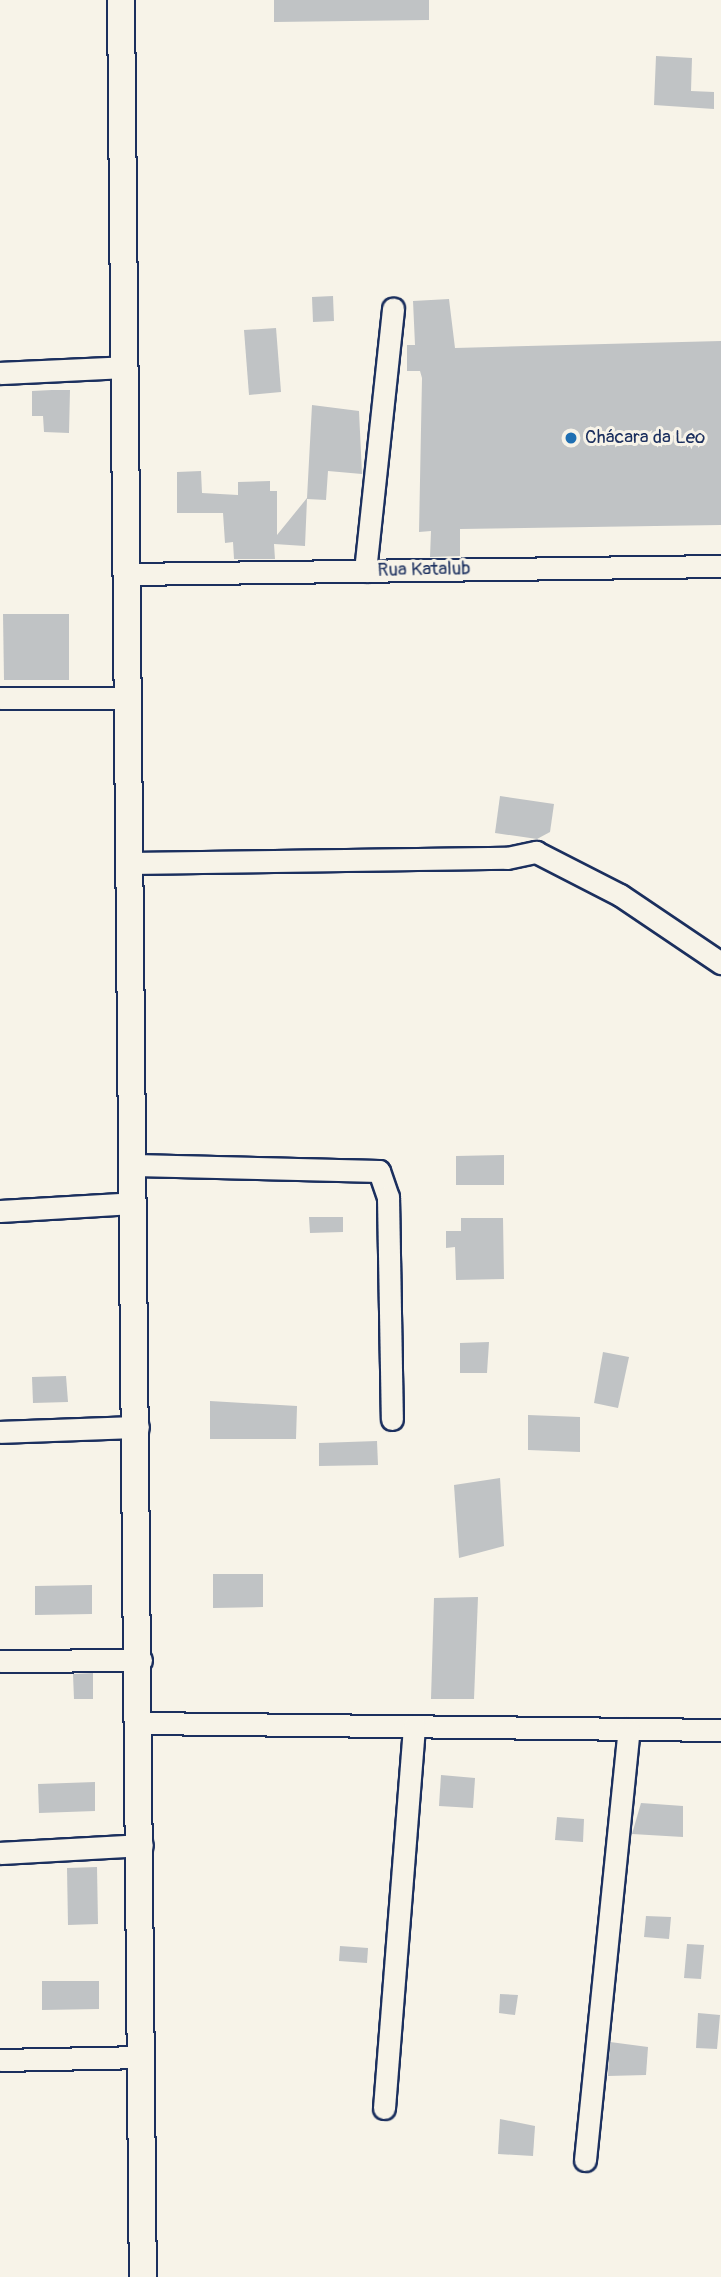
<!DOCTYPE html>
<html>
<head>
<meta charset="utf-8">
<style>
  body { margin:0 }
  #map { position:relative; width:721px; height:2277px; overflow:hidden; background:#f7f3e8; font-family:Pangolin,sans-serif }
  div>[style] { position:absolute }
  .building>* { inset:0; background:#c0c3c5 }
  .roads { filter:drop-shadow(2px 0 #1b2f5e) drop-shadow(-2px 0 #1b2f5e) drop-shadow(0 2px #1b2f5e) drop-shadow(0 -2px #1b2f5e) }
  .minor>* { height:21px; margin:-10.5px; padding:0 10.5px; transform-origin:10.5px; border-radius:10.5px; background:#f7f3e8 }
  .major>* { height:26px; margin:-13px; padding:0 13px; transform-origin:13px; border-radius:13px; background:#f7f3e8 }
  .dots>* { width:19px; height:19px; translate:-50% -50%; box-sizing:border-box; border:4px solid #f7f3e8; border-radius:50% }
  span { translate:-50% -50%; white-space:nowrap; text-align:center; line-height:1.15; -webkit-text-stroke:6px #f7f3e8; paint-order:stroke }
  .poi-label { font-size:19px; color:#1b2f5e }
  .left { translate:0 -50%; text-align:left }
  .street-label { font-size:19px; color:#1b2f5e }
</style>
</head>
<body>
<div id="map">
  <div class="building">
    <div style="clip-path:polygon(274px 0,429px 0,429px 20px,274px 22px)"></div>
    <div style="clip-path:polygon(656px 56px,692px 58px,691px 91px,714px 92px,714px 109px,654px 105px)"></div>
    <div style="clip-path:polygon(333px 296px,334px 321px,313px 322px,312px 297px)"></div>
    <div style="clip-path:polygon(449px 299px,455px 348px,721px 341px,721px 525px,460px 529px,460px 556px,430px 557px,431px 531px,419px 532px,422px 378px,420px 371px,407px 371px,407px 345px,415px 345px,413px 301px)"></div>
    <div style="clip-path:polygon(276px 328px,281px 392px,249px 395px,244px 330px)"></div>
    <div style="clip-path:polygon(52px 390px,70px 390px,69px 433px,44px 432px,43px 416px,32px 416px,32px 391px)"></div>
    <div style="clip-path:polygon(312px 405px,359px 411px,362px 474px,328px 471px,326px 500px,307px 499px,305px 546px,274px 544px,275px 559px,234px 559px,233px 542px,225px 543px,223px 513px,177px 513px,177px 472px,201px 471px,202px 493px,238px 495px,238px 482px,270px 481px,270px 491px,277px 491px,277px 535px,307px 498px)"></div>
    <div style="clip-path:polygon(3px 614px,69px 614px,69px 680px,4px 680px)"></div>
    <div style="clip-path:polygon(500px 796px,554px 804px,550px 832px,537px 839px,495px 833px)"></div>
    <div style="clip-path:polygon(504px 1155px,504px 1185px,456px 1185px,456px 1156px)"></div>
    <div style="clip-path:polygon(309px 1217px,343px 1217px,343px 1232px,310px 1233px)"></div>
    <div style="clip-path:polygon(461px 1218px,503px 1218px,504px 1279px,456px 1280px,455px 1247px,446px 1248px,446px 1231px,461px 1231px)"></div>
    <div style="clip-path:polygon(489px 1342px,487px 1373px,460px 1373px,460px 1343px)"></div>
    <div style="clip-path:polygon(603px 1352px,629px 1357px,618px 1408px,594px 1403px)"></div>
    <div style="clip-path:polygon(66px 1376px,68px 1402px,33px 1403px,32px 1377px)"></div>
    <div style="clip-path:polygon(210px 1401px,297px 1406px,296px 1439px,210px 1439px)"></div>
    <div style="clip-path:polygon(528px 1415px,580px 1417px,580px 1452px,528px 1450px)"></div>
    <div style="clip-path:polygon(377px 1441px,378px 1465px,319px 1466px,319px 1443px)"></div>
    <div style="clip-path:polygon(500px 1478px,504px 1546px,459px 1558px,454px 1485px)"></div>
    <div style="clip-path:polygon(213px 1574px,263px 1574px,263px 1607px,213px 1608px)"></div>
    <div style="clip-path:polygon(92px 1585px,92px 1614px,35px 1615px,35px 1586px)"></div>
    <div style="clip-path:polygon(478px 1597px,474px 1699px,431px 1699px,434px 1598px)"></div>
    <div style="clip-path:polygon(93px 1673px,93px 1699px,74px 1699px,73px 1674px)"></div>
    <div style="clip-path:polygon(441px 1775px,475px 1778px,473px 1808px,439px 1806px)"></div>
    <div style="clip-path:polygon(95px 1782px,95px 1811px,39px 1813px,38px 1784px)"></div>
    <div style="clip-path:polygon(641px 1803px,683px 1806px,683px 1837px,632px 1834px)"></div>
    <div style="clip-path:polygon(557px 1817px,584px 1819px,583px 1842px,555px 1840px)"></div>
    <div style="clip-path:polygon(97px 1867px,98px 1924px,68px 1925px,67px 1868px)"></div>
    <div style="clip-path:polygon(646px 1916px,671px 1917px,669px 1939px,644px 1937px)"></div>
    <div style="clip-path:polygon(687px 1944px,704px 1945px,701px 1979px,684px 1978px)"></div>
    <div style="clip-path:polygon(340px 1946px,368px 1948px,367px 1963px,339px 1961px)"></div>
    <div style="clip-path:polygon(42px 1981px,99px 1981px,99px 2009px,42px 2010px)"></div>
    <div style="clip-path:polygon(500px 1994px,518px 1995px,515px 2015px,499px 2013px)"></div>
    <div style="clip-path:polygon(698px 2013px,720px 2015px,717px 2049px,696px 2048px)"></div>
    <div style="clip-path:polygon(610px 2042px,648px 2047px,646px 2075px,608px 2076px)"></div>
    <div style="clip-path:polygon(500px 2119px,535px 2126px,533px 2156px,498px 2154px)"></div>
  </div>
  <div class="roads">
    <div class="minor">
      <div style="left:0;top:373px;width:125px;rotate:-2.7deg"></div>
      <div style="left:365px;top:571px;width:264px;rotate:-83.9deg"></div>
      <div style="left:128px;top:574px;width:593px;rotate:-0.77deg"></div>
      <div style="left:0;top:698px;width:129px"></div>
      <div style="left:130px;top:863px;width:377px;rotate:-0.8deg"></div>
      <div style="left:507px;top:858px;width:30px;rotate:-12deg"></div>
      <div style="left:536px;top:852px;width:94px;rotate:27.1deg"></div>
      <div style="left:620px;top:895px;width:122px;rotate:34deg"></div>
      <div style="left:135px;top:1165px;width:244px;rotate:1.4deg"></div>
      <div style="left:379px;top:1171px;width:28px;rotate:71deg"></div>
      <div style="left:388px;top:1197px;width:222px;rotate:89deg"></div>
      <div style="left:0;top:1211px;width:133px;rotate:-3.4deg"></div>
      <div style="left:0;top:1432px;width:138px;rotate:-2.1deg"></div>
      <div style="left:0;top:1661px;width:141px;rotate:-0.4deg"></div>
      <div style="left:141px;top:1723px;width:580px;rotate:0.69deg"></div>
      <div style="left:0;top:1853px;width:142px;rotate:-3.2deg"></div>
      <div style="left:0;top:2060px;width:142px;rotate:-1.2deg"></div>
      <div style="left:384px;top:2108px;width:383px;rotate:-85.5deg"></div>
      <div style="left:585px;top:2160px;width:433px;rotate:-84.2deg"></div>
    </div>
    <div class="major">
      <div style="left:121px;top:0;width:2277px;rotate:89.45deg"></div>
    </div>
  </div>
  <div class="dots">
    <div style="left:571px;top:438px;background:#1f6fb2"></div>
  </div>
  <div class="poi-label">
    <span class="left" style="left:585px;top:438px">Chácara da Leo</span>
  </div>
  <div class="street-label">
    <span style="left:424px;top:570px;rotate:-1deg">Rua Katalub</span>
  </div>
</div>
</body>
</html>
